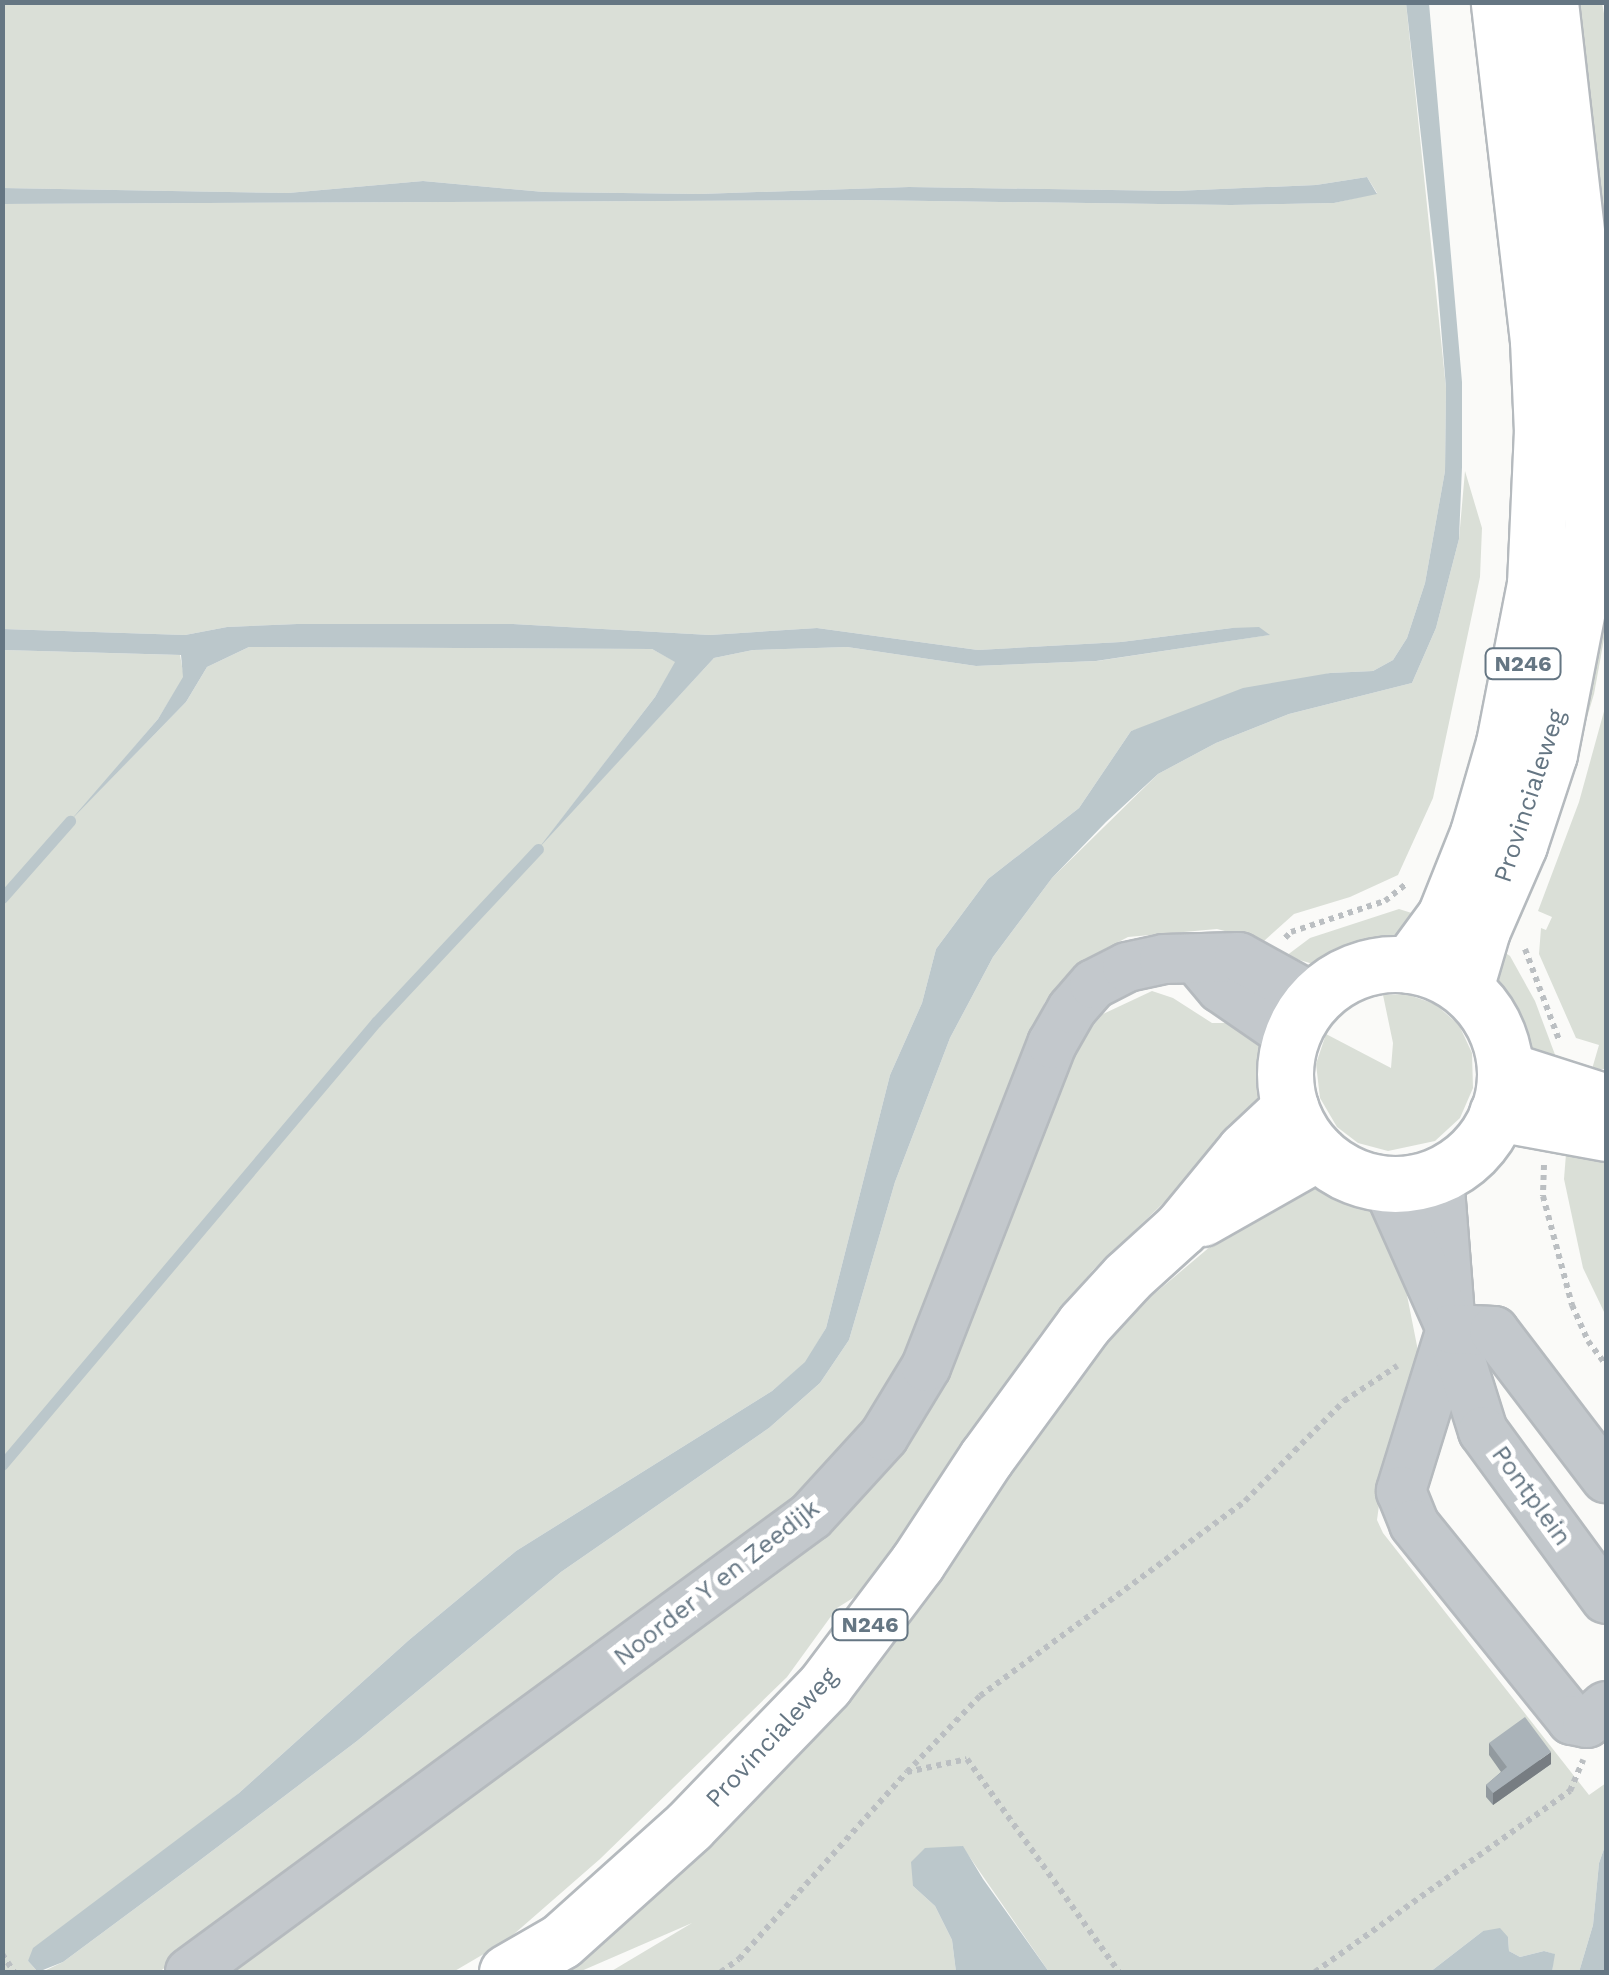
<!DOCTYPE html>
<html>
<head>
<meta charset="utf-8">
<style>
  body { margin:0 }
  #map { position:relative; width:1609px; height:1975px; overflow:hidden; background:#fafaf8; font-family:"Work Sans",sans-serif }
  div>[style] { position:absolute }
  .green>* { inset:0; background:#dadfd7 }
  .water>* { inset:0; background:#bbc7cb }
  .stream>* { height:11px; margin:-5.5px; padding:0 5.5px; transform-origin:5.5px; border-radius:5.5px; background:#bbc7cb }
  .path>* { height:6px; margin-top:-3px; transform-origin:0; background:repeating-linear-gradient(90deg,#bbbfc2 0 5px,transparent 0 10px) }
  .roads { filter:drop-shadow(2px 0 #b5babe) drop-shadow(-2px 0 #b5babe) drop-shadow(0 2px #b5babe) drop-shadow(0 -2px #b5babe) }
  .minor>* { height:48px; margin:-24px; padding:0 24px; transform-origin:24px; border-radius:24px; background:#c3c8cc }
  .major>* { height:55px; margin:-27.5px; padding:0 27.5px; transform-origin:27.5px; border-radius:27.5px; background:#fff }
  .major>.ring { margin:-27.5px; padding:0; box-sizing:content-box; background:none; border:55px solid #fff; border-radius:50% }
  .wall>* { inset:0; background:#929a9f }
  .shaded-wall>* { inset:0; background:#777d82 }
  .building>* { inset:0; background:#aab3b9 }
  span { translate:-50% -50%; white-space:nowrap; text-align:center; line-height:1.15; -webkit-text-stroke:10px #fff; paint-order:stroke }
  .shield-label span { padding:2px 8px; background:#fff; border:2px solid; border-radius:8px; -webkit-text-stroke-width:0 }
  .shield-label { font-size:22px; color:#657683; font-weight:700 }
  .street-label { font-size:25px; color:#657683 }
  .frame { position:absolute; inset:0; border:5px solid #657683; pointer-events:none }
</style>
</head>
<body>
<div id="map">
  <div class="green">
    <div style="clip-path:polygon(3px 3px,1406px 3px,1446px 388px,1445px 471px,1425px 583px,1407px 638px,1393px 660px,1373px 671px,1330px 673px,1131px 731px,1079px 808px,988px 879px,936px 949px,922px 1003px,890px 1075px,826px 1328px,806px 1362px,772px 1391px,516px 1551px,409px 1640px,239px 1793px,28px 1961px,38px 1972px,2px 1972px,3px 650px,180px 655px,184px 677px,158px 719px,86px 804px,186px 702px,207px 667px,249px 647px,652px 649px,676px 662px,655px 697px,547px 838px,714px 658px,753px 650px,847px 647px,976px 666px,1097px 661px,1269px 635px,1232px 628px,1121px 642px,978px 650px,817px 628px,710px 635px,513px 624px,297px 624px,227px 627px,185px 635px,3px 629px,3px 204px,860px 200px,1231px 205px,1334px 203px,1377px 193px,1367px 177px,1316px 185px,1175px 191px,909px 187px,700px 194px,544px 192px,423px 181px,288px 193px,3px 188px)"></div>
    <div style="clip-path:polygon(1566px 3px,1602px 3px,1606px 24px,1606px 267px)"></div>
    <div style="clip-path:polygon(1465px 471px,1482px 528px,1480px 577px,1433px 798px,1398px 875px,1350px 897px,1294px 914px,1264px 941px,1217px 929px,1128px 937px,1075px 965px,1045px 1002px,997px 1119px,939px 1285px,882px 1395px,840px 1456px,771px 1521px,159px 1972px,42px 1972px,63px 1962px,191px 1867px,357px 1741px,561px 1572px,769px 1428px,820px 1383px,849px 1340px,895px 1182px,950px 1038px,993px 957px,1052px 878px,1158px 774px,1216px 743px,1289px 714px,1412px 683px,1436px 628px,1459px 539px)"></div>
    <div style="clip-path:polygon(1606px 501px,1606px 628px,1594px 694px,1545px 858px,1521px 917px,1508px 928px)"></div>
    <div style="clip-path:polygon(1606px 704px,1606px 1069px,1592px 1069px,1599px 1045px,1576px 1038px,1539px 954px,1541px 928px,1546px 930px,1552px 917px,1538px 911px,1579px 802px)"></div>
    <div style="clip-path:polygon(1399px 909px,1421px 916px,1387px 943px,1313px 964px,1286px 956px,1310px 938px)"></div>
    <div style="clip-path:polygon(1501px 950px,1510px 956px,1535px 1001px,1557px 1060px,1537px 1056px,1519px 1035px,1493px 979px)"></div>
    <div style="clip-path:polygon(1152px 991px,1173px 998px,1212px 1023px,1236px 1023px,1258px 1038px,1264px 1090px,1256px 1115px,1093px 1270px,1040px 1334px,869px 1588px,837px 1608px,787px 1677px,600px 1859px,506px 1941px,453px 1972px,226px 1972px,703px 1613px,946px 1372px,978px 1302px,1062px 1072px,1080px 1041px,1103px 1014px)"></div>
    <div style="clip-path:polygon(1406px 994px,1435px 1004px,1459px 1025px,1472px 1053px,1473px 1088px,1460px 1118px,1435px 1141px,1388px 1151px,1358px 1143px,1337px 1127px,1320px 1098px,1316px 1064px,1326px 1034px,1391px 1068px,1393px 1043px,1383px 995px)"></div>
    <div style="clip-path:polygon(1566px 1154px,1606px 1160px,1606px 1316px,1583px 1268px,1564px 1179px)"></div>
    <div style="clip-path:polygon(1315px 1187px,1362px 1202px,1380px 1219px,1394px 1239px,1405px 1285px,1420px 1361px,1380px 1498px,1377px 1520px,1383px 1533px,1589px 1795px,1606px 1783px,1606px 1843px,1599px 1863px,1593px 1925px,1579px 1972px,1552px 1972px,1554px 1954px,1544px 1951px,1520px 1957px,1509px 1951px,1508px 1937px,1483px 1931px,1430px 1972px,1049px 1972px,962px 1846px,913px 1886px,935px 1906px,952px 1940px,956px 1972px,610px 1972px,692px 1923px,579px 1972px,565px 1972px,627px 1917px,1096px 1343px,1237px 1224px,1293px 1192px)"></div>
  </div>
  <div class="water">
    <div style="clip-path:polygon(1406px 3px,1429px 3px,1462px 382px,1462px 467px,1459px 539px,1436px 628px,1412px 683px,1289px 714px,1216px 743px,1158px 774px,1106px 822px,1052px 878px,993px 957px,950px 1038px,895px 1182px,849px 1340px,820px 1383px,769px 1428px,561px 1572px,357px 1741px,191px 1867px,63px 1962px,38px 1972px,28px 1961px,33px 1948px,239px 1793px,409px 1640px,516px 1551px,772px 1391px,805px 1362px,826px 1328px,890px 1075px,922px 1003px,936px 949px,988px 879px,1079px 808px,1131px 731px,1243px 688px,1330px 673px,1373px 671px,1393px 660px,1407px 638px,1425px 583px,1445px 471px,1446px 388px,1437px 278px)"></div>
    <div style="clip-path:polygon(1367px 177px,1377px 194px,1334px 203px,1231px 205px,860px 200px,2px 204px,3px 188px,288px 193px,423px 181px,544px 192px,700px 194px,909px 187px,1175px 191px,1316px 185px)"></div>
    <div style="clip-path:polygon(297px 624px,513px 624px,710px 635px,817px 628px,978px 650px,1121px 642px,1232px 628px,1259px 627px,1270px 635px,1096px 661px,976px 666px,847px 647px,753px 650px,714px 658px,538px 849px,655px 697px,675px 662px,652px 649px,249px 647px,207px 667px,186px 702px,70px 821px,158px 719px,183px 677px,181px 655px,3px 650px,3px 629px,185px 635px,227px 627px)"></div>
    <div style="clip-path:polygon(1606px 1843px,1606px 1972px,1579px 1972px,1593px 1925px,1599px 1863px)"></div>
    <div style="clip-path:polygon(963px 1846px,983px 1879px,1049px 1972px,956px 1972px,952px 1940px,935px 1906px,913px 1886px,911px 1862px,925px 1848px)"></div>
    <div style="clip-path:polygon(1500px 1928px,1508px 1937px,1509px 1951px,1520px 1957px,1544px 1951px,1555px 1954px,1552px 1972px,1430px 1972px,1483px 1931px)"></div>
  </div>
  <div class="stream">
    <div style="left:2px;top:898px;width:103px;rotate:-48.6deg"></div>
    <div style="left:2px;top:1465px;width:580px;rotate:-49.83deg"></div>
    <div style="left:376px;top:1022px;width:237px;rotate:-46.9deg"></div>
  </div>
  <div class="path">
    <div style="left:1285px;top:938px;width:8px;rotate:-45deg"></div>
    <div style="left:1291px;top:932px;width:99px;rotate:-18.3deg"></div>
    <div style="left:1385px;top:901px;width:28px;rotate:-39deg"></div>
    <div style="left:1525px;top:949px;width:97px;rotate:69.5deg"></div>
    <div style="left:1544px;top:1165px;width:31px;rotate:92deg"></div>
    <div style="left:1543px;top:1196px;width:113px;rotate:75.1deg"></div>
    <div style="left:1572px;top:1305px;width:39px;rotate:66deg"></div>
    <div style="left:1588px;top:1341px;width:30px;rotate:53deg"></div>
    <div style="left:907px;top:1772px;width:105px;rotate:-46.2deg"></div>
    <div style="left:980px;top:1696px;width:329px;rotate:-36.3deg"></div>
    <div style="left:1245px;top:1501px;width:141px;rotate:-45.3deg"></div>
    <div style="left:1344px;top:1401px;width:64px;rotate:-33.4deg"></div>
    <div style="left:2px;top:1954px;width:22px;rotate:56deg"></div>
    <div style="left:721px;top:1972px;width:22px;rotate:-36deg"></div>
    <div style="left:739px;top:1959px;width:251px;rotate:-48.1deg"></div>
    <div style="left:907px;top:1772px;width:61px;rotate:-12.2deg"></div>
    <div style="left:967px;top:1759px;width:262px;rotate:54.5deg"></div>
    <div style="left:1315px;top:1972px;width:313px;rotate:-35.4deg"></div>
    <div style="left:1570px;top:1791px;width:34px;rotate:-67deg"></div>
  </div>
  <div class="roads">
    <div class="minor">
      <div style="left:1199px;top:962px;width:34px;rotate:50deg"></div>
      <div style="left:1221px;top:988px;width:86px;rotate:34.6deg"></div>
      <div style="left:1439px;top:1176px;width:153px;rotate:85.5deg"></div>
      <div style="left:1451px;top:1329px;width:170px;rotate:107.2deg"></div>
      <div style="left:1401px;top:1491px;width:35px;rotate:68deg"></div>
      <div style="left:1414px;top:1524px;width:252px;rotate:51.1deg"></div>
      <div style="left:1572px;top:1720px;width:15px;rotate:11deg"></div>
      <div style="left:1587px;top:1723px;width:25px;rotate:-42deg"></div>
      <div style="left:1387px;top:1185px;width:158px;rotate:66deg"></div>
      <div style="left:1451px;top:1329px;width:107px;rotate:72.6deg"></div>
      <div style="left:1483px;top:1431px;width:208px;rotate:53.8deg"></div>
      <div style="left:1451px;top:1329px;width:43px;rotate:2.7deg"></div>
      <div style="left:1494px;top:1331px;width:185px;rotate:52.7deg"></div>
      <div style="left:190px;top:1972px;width:770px;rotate:-36.29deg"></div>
      <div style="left:811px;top:1516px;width:108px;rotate:-47.6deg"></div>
      <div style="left:884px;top:1436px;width:81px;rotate:-58.7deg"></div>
      <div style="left:926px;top:1367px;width:347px;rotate:-68.7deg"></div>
      <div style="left:1052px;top:1044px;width:40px;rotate:-60.3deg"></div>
      <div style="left:1072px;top:1009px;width:33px;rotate:-49deg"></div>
      <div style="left:1094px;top:984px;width:37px;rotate:-27deg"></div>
      <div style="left:1127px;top:967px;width:38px;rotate:-12deg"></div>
      <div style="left:1164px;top:959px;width:75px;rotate:-1.5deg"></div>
      <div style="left:1239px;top:957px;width:87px;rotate:28.9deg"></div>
    </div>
    <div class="major">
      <div class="ring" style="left:1285px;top:964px;width:165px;height:165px"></div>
      <div style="left:1409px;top:965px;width:61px;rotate:-53.7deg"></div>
      <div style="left:1445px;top:916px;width:89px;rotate:-68.3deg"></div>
      <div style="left:1478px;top:833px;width:94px;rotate:-73.9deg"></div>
      <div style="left:1504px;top:743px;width:162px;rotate:-79deg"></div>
      <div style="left:1535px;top:584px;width:152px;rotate:-87.4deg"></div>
      <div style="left:1542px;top:432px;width:91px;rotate:-92.5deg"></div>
      <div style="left:1538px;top:341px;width:341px;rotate:-96.6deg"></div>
      <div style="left:1465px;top:988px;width:60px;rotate:-73.7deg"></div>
      <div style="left:1482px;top:930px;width:93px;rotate:-66.5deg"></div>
      <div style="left:1519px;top:845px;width:96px;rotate:-71.8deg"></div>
      <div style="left:1549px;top:754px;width:226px;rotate:-79deg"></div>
      <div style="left:1592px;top:532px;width:100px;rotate:-88.3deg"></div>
      <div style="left:1595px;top:432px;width:79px;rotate:-93.6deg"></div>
      <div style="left:1590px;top:353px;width:353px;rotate:-96.5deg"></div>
      <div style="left:1506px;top:1070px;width:105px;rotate:17.7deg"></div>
      <div style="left:1497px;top:1113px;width:111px;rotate:10.4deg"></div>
      <div style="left:1202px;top:1218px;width:133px;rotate:-29.6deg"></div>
      <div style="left:507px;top:1972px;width:62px;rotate:-29.9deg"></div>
      <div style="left:561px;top:1941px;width:172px;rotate:-41.9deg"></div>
      <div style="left:689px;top:1826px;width:196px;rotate:-46deg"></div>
      <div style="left:825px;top:1685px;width:153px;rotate:-53deg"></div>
      <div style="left:917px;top:1563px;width:126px;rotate:-56.7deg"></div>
      <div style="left:986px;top:1458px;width:166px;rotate:-53.8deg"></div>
      <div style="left:1084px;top:1324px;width:64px;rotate:-47.5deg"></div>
      <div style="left:1127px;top:1277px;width:73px;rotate:-42.2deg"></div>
      <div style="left:1181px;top:1228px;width:101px;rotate:-50.6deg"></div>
      <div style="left:1245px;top:1150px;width:62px;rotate:-43deg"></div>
    </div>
  </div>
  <div class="wall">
    <div style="clip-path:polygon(1489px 1743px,1551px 1764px,1493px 1805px,1486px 1797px,1486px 1785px,1501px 1772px,1489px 1755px)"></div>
  </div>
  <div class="shaded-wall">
    <div style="clip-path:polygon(1551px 1752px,1551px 1764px,1493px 1805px,1493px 1793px)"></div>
  </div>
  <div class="building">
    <div style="clip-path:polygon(1525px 1717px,1551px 1752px,1493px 1793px,1486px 1785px,1507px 1767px,1489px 1743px)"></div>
  </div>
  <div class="shield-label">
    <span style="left:1523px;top:664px">N246</span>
    <span style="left:870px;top:1625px">N246</span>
  </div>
  <div class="street-label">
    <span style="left:1530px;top:796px;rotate:-72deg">Provincialeweg</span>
    <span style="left:1531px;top:1496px;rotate:54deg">Pontplein</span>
    <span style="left:717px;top:1583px;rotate:-38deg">Noorder Y en Zeedijk</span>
    <span style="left:772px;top:1738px;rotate:-47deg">Provincialeweg</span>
  </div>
  <div class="frame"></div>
</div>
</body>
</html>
